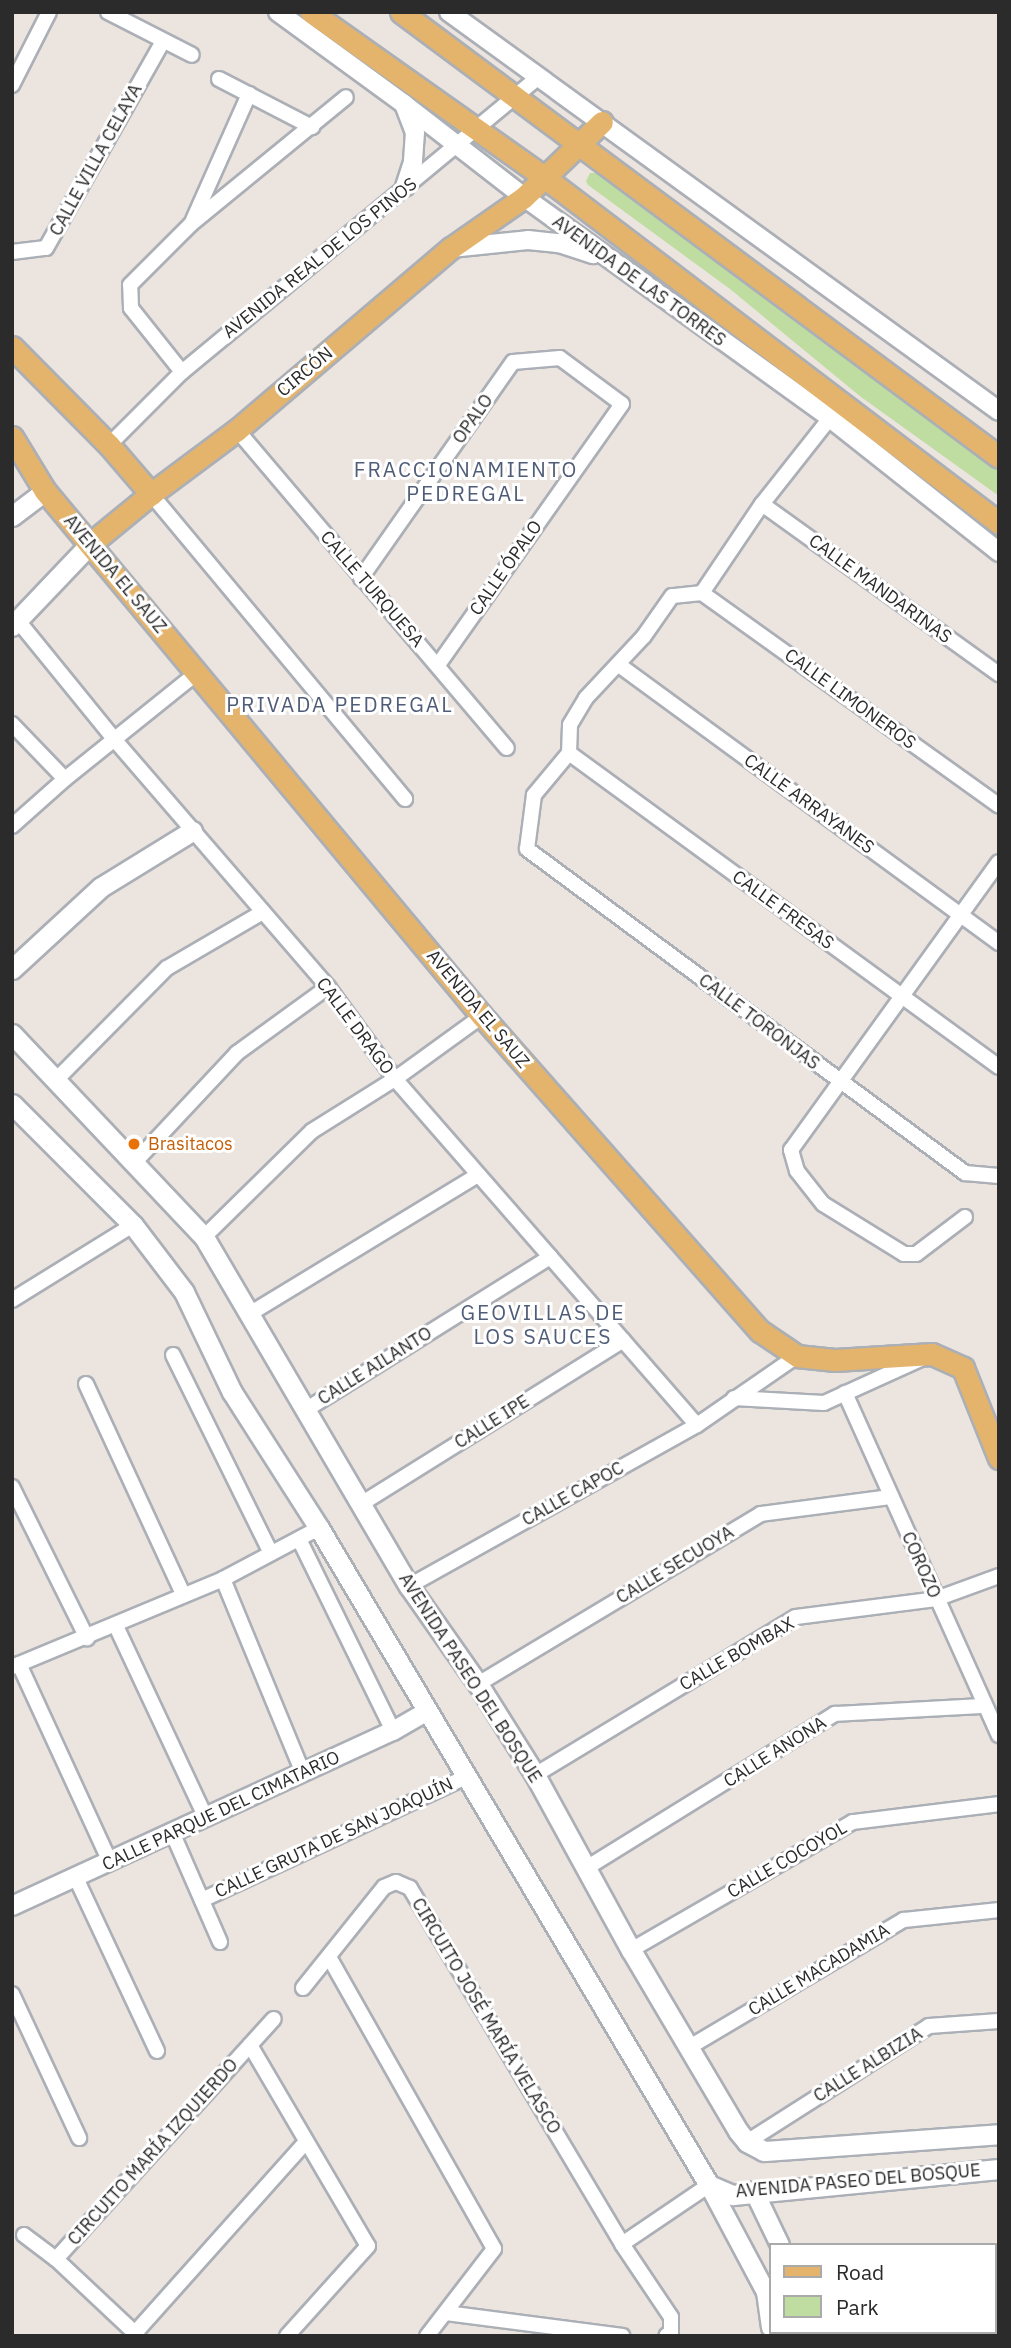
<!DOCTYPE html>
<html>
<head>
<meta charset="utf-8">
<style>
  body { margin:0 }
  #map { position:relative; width:1011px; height:2348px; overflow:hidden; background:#ece4df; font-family:"IBM Plex Sans",sans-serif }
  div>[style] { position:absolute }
  .green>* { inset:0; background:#bfdda1 }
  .roads { filter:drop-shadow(2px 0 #abafb6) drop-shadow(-2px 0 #abafb6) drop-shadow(0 2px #abafb6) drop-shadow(0 -2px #abafb6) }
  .minor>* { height:14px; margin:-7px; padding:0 7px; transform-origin:7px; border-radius:7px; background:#fff }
  .tertiary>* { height:18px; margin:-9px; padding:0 9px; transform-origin:9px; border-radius:9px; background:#fff }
  .secondary>* { height:19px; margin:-9.5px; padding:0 9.5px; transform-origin:9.5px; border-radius:9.5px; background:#fff }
  .primary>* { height:21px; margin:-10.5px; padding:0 10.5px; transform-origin:10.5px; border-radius:10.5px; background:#e4b46c }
  .dots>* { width:19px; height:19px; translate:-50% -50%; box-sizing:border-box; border:4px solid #fff; border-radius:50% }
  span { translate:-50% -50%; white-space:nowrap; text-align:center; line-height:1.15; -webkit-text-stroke:6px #fff; paint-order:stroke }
  .street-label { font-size:18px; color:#2b2b2b }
  .food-label { font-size:18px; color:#c56008 }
  .left { translate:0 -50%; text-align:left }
  .quarter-label { font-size:21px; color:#505d78; letter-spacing:2px }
  .frame { position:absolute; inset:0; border:14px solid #2b2b2b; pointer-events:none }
  .legend { position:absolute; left:769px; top:2243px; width:228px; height:91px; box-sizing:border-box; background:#fff; border:2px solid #aaa; margin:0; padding:9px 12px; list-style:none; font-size:21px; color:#2b2b2b }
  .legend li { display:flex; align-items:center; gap:14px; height:35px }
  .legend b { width:35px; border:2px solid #aaa }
</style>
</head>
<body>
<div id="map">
  <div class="green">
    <div style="clip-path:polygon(590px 173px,597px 173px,616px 186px,999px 461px,999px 496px,861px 397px,730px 289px,588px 185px,586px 181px)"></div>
  </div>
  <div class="roads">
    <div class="minor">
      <div style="left:108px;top:12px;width:94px;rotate:27.1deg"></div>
      <div style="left:219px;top:79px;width:105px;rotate:27.3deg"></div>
      <div style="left:12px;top:85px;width:82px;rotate:-63.1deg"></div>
      <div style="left:193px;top:220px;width:138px;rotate:-66deg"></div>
      <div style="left:12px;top:252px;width:34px;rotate:-7deg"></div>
      <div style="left:46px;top:248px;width:238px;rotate:-60.5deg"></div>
      <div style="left:182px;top:372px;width:82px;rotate:-128.6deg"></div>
      <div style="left:131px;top:308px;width:23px;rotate:-92deg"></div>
      <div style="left:130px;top:285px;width:86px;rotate:-45deg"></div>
      <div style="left:191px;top:224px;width:200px;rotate:-39.3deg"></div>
      <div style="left:830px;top:418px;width:110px;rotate:128.3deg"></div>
      <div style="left:762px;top:504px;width:107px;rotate:124deg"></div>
      <div style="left:702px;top:593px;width:30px;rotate:174deg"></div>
      <div style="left:672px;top:596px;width:49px;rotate:125deg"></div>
      <div style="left:644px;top:636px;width:85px;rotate:133.1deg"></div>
      <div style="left:586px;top:698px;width:31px;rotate:121deg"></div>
      <div style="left:570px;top:725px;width:28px;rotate:92deg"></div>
      <div style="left:569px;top:753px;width:55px;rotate:129.8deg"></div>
      <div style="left:534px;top:795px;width:54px;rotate:97.4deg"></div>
      <div style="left:527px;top:849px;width:545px;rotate:36.49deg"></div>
      <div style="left:965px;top:1173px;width:34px;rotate:5deg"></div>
      <div style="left:237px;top:430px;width:417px;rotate:49.7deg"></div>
      <div style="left:109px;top:445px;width:103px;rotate:-45deg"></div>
      <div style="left:182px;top:372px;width:462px;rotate:-39.6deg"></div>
      <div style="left:151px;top:494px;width:397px;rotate:50.2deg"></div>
      <div style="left:762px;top:504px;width:292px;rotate:35.7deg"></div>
      <div style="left:361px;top:578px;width:264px;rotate:-54.9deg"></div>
      <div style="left:513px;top:362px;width:47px;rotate:-4.9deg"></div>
      <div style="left:560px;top:358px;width:77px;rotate:36.6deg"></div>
      <div style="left:622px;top:404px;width:319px;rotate:125.2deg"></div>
      <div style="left:702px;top:593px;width:365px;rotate:35.6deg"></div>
      <div style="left:19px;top:622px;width:151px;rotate:50.9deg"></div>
      <div style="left:114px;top:739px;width:328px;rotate:49.2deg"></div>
      <div style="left:328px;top:987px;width:114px;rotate:53.9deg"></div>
      <div style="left:395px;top:1079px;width:459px;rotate:48.9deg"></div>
      <div style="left:619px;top:665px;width:471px;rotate:36.2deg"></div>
      <div style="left:12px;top:724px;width:76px;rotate:46.1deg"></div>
      <div style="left:569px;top:753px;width:532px;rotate:36.14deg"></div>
      <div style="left:12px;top:826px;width:71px;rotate:-41.6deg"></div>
      <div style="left:65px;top:779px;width:171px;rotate:-38.8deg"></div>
      <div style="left:57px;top:1079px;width:156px;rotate:-45.3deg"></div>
      <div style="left:167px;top:968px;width:111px;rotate:-30.3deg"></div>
      <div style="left:135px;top:1162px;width:149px;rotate:-46.9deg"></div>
      <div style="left:237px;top:1053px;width:112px;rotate:-36deg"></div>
      <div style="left:965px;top:1217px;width:61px;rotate:142.9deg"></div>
      <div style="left:916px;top:1254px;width:12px;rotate:180deg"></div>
      <div style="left:904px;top:1254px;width:95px;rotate:-148.3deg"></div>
      <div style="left:823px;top:1204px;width:42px;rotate:-128.2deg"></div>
      <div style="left:797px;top:1171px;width:22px;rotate:-106deg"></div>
      <div style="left:791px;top:1150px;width:355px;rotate:-54.2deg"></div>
      <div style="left:204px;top:1237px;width:151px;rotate:-44.5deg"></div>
      <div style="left:312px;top:1131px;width:98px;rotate:-32.1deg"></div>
      <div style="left:395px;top:1079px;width:107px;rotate:-35.9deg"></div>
      <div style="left:12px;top:1300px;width:142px;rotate:-31.8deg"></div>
      <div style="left:251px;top:1313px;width:266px;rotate:-31.3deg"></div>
      <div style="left:173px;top:1355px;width:221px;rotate:63.7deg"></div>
      <div style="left:86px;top:1384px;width:231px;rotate:65.2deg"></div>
      <div style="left:845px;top:1393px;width:375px;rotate:65.8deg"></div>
      <div style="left:734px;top:1398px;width:90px;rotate:3.2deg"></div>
      <div style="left:824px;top:1403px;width:109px;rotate:-24.4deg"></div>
      <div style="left:307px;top:1409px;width:287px;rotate:-32deg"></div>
      <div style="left:12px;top:1487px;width:169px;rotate:63.6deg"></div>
      <div style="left:361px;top:1504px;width:309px;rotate:-32deg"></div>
      <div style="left:299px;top:1539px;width:214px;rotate:63.9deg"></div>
      <div style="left:223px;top:1579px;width:210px;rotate:67.6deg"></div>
      <div style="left:409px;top:1586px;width:330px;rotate:-29.2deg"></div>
      <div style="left:697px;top:1425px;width:121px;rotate:-34.6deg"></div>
      <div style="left:116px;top:1626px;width:212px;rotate:64.9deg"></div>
      <div style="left:19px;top:1664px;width:218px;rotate:65.3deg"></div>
      <div style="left:12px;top:1667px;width:229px;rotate:-22.6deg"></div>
      <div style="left:223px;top:1579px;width:109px;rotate:-28deg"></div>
      <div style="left:478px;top:1684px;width:330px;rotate:-31deg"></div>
      <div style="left:761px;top:1514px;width:131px;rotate:-7.5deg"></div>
      <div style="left:535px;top:1775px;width:305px;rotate:-31.2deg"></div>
      <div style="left:796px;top:1617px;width:141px;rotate:-7.3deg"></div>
      <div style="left:936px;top:1599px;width:67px;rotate:-20.1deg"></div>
      <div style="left:172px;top:1832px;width:120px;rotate:66.4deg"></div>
      <div style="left:588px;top:1867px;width:291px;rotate:-31.8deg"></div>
      <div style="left:835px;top:1714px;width:149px;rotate:-3.1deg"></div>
      <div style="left:76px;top:1878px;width:191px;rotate:64.9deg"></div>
      <div style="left:202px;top:1900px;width:291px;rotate:-25deg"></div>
      <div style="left:631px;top:1950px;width:256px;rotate:-30deg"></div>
      <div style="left:853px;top:1822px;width:147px;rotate:-7deg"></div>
      <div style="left:329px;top:1957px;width:335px;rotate:60.5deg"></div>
      <div style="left:494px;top:2249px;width:110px;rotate:127.6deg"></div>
      <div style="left:303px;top:1988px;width:129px;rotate:-51.3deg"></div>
      <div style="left:384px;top:1887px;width:13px;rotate:-23deg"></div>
      <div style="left:396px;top:1882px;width:15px;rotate:23deg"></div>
      <div style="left:410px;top:1888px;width:414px;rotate:59.2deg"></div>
      <div style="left:622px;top:2244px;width:88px;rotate:56.1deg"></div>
      <div style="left:671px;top:2317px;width:15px;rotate:90deg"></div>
      <div style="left:671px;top:2332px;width:6px;rotate:141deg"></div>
      <div style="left:12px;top:1994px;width:159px;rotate:65deg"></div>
      <div style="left:250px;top:2045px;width:233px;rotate:59.6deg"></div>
      <div style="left:368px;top:2246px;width:121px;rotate:132deg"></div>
      <div style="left:688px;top:2048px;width:251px;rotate:-30.7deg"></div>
      <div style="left:904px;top:1920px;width:96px;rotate:-6deg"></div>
      <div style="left:747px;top:2142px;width:216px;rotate:-32.5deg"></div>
      <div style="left:929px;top:2026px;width:70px;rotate:-4.1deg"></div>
      <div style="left:24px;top:2235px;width:40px;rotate:37deg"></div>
      <div style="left:56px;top:2259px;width:112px;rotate:43.2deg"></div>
      <div style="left:622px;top:2244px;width:105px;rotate:-34.1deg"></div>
      <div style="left:56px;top:2259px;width:324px;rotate:-47.8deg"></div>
      <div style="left:998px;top:2283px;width:7px;rotate:82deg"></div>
      <div style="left:446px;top:2313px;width:178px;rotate:7.4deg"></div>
      <div style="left:914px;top:2332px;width:4px;rotate:76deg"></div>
      <div style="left:135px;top:2333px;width:256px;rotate:-48.2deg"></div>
    </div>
    <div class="tertiary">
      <div style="left:278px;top:12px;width:156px;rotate:36.1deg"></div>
      <div style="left:404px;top:104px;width:152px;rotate:37.8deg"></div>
      <div style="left:524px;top:197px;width:377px;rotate:35.8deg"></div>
      <div style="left:830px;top:418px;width:216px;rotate:38.4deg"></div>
      <div style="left:449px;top:12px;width:679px;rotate:35.96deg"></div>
      <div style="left:404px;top:104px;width:30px;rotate:69deg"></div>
      <div style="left:415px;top:132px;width:30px;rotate:94deg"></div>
      <div style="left:413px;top:162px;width:26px;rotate:108deg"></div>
      <div style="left:451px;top:248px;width:77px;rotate:-5.9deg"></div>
      <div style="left:528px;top:240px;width:31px;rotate:6deg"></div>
      <div style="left:559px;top:243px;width:36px;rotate:18deg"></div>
      <div style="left:12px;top:1906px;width:419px;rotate:-24.7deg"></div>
      <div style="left:393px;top:1731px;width:39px;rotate:-30deg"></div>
      <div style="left:709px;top:2185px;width:121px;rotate:62deg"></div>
      <div style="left:766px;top:2292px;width:36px;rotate:82deg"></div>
      <div style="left:754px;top:2191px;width:60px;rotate:64.3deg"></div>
      <div style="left:808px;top:2332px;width:4px;rotate:90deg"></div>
    </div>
    <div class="secondary">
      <div style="left:12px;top:516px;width:41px;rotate:-37.1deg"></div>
      <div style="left:12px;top:626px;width:113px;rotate:-46.4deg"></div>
      <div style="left:12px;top:969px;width:121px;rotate:-42.7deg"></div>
      <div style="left:101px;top:887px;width:107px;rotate:-31.6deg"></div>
      <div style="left:12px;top:1034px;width:279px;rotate:46.6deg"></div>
      <div style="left:204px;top:1237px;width:405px;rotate:59.6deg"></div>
      <div style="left:409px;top:1586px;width:120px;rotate:54.9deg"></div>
      <div style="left:478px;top:1684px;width:107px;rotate:57.9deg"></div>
      <div style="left:535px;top:1775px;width:200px;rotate:61.3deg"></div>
      <div style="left:631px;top:1950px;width:210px;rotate:59.4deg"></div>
      <div style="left:738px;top:2131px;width:14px;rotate:51deg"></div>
      <div style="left:747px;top:2142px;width:19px;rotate:28deg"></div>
      <div style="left:764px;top:2151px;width:236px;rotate:-4.1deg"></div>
      <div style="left:12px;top:1104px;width:171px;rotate:45deg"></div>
      <div style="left:133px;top:1225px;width:84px;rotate:52.7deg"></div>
      <div style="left:184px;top:1292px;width:111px;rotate:64.4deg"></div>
      <div style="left:232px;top:1392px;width:161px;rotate:57.4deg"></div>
      <div style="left:319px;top:1528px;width:764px;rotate:59.31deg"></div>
      <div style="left:709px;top:2185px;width:26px;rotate:23deg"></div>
      <div style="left:733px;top:2195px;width:267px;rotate:-5.6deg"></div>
    </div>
    <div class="primary">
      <div style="left:311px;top:12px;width:286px;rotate:35.3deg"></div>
      <div style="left:544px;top:177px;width:572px;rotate:37.25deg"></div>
      <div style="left:401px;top:12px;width:745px;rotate:36.65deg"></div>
      <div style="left:12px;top:347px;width:138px;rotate:45.3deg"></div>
      <div style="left:109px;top:445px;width:65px;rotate:49.4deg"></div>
      <div style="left:12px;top:437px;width:63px;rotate:58.6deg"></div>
      <div style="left:45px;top:491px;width:683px;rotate:50.23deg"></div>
      <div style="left:482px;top:1016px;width:420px;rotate:48.6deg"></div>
      <div style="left:760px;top:1331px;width:45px;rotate:34deg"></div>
      <div style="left:797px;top:1356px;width:38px;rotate:6deg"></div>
      <div style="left:835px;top:1360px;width:97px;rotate:-3.5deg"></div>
      <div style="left:932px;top:1354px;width:34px;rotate:24deg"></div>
      <div style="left:963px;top:1368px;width:97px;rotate:68.2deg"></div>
      <div style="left:90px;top:544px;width:79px;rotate:-39.3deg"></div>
      <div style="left:151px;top:494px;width:107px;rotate:-36.7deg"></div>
      <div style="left:237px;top:430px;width:281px;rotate:-40.4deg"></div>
      <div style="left:451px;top:248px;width:89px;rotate:-34.9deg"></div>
      <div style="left:524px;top:197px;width:108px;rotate:-43.9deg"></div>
    </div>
  </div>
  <div class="dots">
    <div style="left:134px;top:1144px;background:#e8710a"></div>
  </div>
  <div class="street-label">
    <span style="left:96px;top:160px;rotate:-61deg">CALLE VILLA CELAYA</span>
    <span style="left:320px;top:258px;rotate:-39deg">AVENIDA REAL DE LOS PINOS</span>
    <span style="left:639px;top:281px;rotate:36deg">AVENIDA DE LAS TORRES</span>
    <span style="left:305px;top:372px;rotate:-40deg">CIRCÓN</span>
    <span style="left:473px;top:419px;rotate:-55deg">OPALO</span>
    <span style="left:506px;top:568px;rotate:-55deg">CALLE ÓPALO</span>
    <span style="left:115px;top:574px;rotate:50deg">AVENIDA EL SAUZ</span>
    <span style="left:372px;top:589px;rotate:49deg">CALLE TURQUESA</span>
    <span style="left:880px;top:589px;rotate:36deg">CALLE MANDARINAS</span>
    <span style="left:850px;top:699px;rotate:36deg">CALLE LIMONEROS</span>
    <span style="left:809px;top:804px;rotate:36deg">CALLE ARRAYANES</span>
    <span style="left:783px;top:910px;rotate:36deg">CALLE FRESAS</span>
    <span style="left:478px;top:1009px;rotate:50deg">AVENIDA EL SAUZ</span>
    <span style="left:759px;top:1022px;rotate:37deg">CALLE TORONJAS</span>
    <span style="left:355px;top:1026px;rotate:53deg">CALLE DRAGO</span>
    <span style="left:375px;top:1366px;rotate:-32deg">CALLE AILANTO</span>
    <span style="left:492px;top:1422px;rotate:-32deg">CALLE IPE</span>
    <span style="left:573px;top:1494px;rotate:-29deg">CALLE CAPOC</span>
    <span style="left:675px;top:1565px;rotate:-31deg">CALLE SECUOYA</span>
    <span style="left:921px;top:1565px;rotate:66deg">COROZO</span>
    <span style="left:737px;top:1654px;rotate:-30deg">CALLE BOMBAX</span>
    <span style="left:470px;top:1678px;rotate:57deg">AVENIDA PASEO DEL BOSQUE</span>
    <span style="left:775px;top:1752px;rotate:-32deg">CALLE ANONA</span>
    <span style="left:221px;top:1811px;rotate:-25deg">CALLE PARQUE DEL CIMATARIO</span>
    <span style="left:334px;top:1838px;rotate:-25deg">CALLE GRUTA DE SAN JOAQUÍN</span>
    <span style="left:787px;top:1860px;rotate:-30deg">CALLE COCOYOL</span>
    <span style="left:819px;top:1970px;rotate:-31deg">CALLE MACADAMIA</span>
    <span style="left:486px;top:2016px;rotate:59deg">CIRCUITO JOSÉ MARÍA VELASCO</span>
    <span style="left:868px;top:2065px;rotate:-32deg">CALLE ALBIZIA</span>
    <span style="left:153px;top:2152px;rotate:-48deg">CIRCUITO MARÍA IZQUIERDO</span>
    <span style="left:858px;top:2181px;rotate:-5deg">AVENIDA PASEO DEL BOSQUE</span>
  </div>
  <div class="food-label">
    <span class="left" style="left:148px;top:1144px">Brasitacos</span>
  </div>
  <div class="quarter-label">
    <span style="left:466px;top:481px">FRACCIONAMIENTO<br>PEDREGAL</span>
    <span style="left:340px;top:704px">PRIVADA PEDREGAL</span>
    <span style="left:543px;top:1324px">GEOVILLAS DE<br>LOS SAUCES</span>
  </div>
  <div class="frame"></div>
  <ul class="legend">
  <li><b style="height:9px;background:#e4b46c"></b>Road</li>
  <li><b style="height:19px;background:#bfdda1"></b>Park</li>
  </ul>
</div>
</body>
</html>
